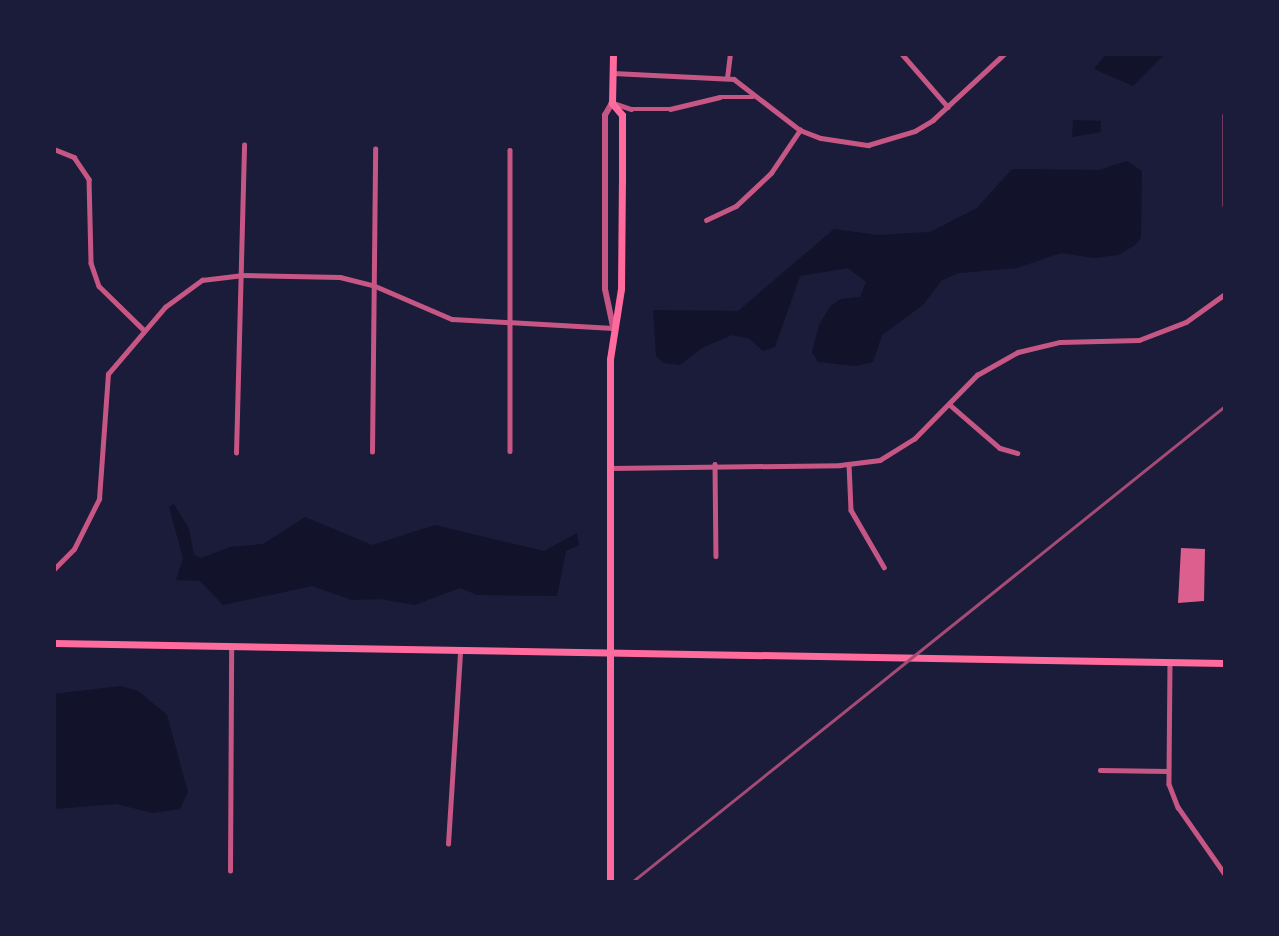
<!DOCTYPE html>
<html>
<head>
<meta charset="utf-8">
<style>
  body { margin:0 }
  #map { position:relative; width:1279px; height:936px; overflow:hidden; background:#1b1b3a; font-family:Raleway,sans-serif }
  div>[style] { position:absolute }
  .water>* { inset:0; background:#12122b }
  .building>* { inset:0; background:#dd5f8e }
  .minor>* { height:4.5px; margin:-2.25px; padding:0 2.25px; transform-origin:2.25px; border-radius:2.25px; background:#c65784 }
  .tertiary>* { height:6px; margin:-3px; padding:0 3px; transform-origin:3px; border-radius:3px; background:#c65784 }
  .secondary>* { height:7px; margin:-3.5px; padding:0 3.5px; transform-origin:3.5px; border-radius:3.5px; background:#ff6b9d }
  .rail>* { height:2.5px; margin:-1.25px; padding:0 1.25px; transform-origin:1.25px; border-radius:1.25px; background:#a44b75 }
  span { translate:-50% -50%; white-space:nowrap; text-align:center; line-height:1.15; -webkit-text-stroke:5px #1b1b3a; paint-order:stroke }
  .frame { position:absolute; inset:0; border:56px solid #1b1b3a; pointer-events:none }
</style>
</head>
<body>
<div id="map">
  <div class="water">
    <div style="clip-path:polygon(1106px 54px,1165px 54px,1133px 86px,1094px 69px)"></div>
    <div style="clip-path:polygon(1073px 120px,1101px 121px,1101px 132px,1072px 137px)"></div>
    <div style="clip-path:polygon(1127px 161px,1142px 171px,1141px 238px,1135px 245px,1118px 255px,1094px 258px,1061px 253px,1017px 268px,959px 273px,942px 280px,923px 305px,882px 335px,873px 362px,856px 366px,818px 362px,812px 352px,819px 325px,830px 306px,841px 299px,860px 297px,866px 282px,848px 268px,800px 276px,775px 347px,763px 351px,750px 339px,732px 335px,702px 348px,680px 365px,664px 363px,656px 356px,653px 310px,738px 311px,834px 229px,877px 235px,930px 232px,977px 208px,1012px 169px,1099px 170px)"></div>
    <div style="clip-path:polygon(174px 504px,189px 529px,194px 555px,201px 558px,230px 547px,263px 544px,305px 517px,372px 545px,435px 525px,544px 551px,577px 533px,579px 545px,566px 551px,557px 596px,477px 595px,460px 588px,415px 605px,380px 599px,352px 600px,312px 586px,223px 605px,200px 581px,176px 580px,183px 558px,169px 507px)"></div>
    <div style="clip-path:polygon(121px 686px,138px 691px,167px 715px,188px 792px,180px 809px,153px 813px,116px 804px,54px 809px,54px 694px)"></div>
  </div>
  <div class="building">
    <div style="clip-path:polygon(1181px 548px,1205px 549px,1204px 601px,1178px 603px)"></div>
  </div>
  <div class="minor">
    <div style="left:902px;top:54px;width:70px;rotate:49deg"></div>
    <div style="left:613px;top:73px;width:121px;rotate:2.8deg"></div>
    <div style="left:734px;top:79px;width:83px;rotate:37.7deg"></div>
    <div style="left:800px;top:130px;width:22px;rotate:21deg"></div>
    <div style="left:821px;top:138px;width:48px;rotate:8.5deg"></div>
    <div style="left:868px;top:145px;width:49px;rotate:-16.6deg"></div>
    <div style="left:915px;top:131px;width:21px;rotate:-31deg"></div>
    <div style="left:933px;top:120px;width:97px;rotate:-42.9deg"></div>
    <div style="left:727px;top:78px;width:24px;rotate:-83deg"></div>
    <div style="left:613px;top:103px;width:19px;rotate:18deg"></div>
    <div style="left:631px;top:109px;width:39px"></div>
    <div style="left:670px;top:109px;width:51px;rotate:-13.5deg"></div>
    <div style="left:720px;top:97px;width:33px"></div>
    <div style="left:1225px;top:115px;width:90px;rotate:90deg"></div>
    <div style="left:54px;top:149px;width:22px;rotate:22deg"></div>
    <div style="left:74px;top:157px;width:27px;rotate:56deg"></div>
    <div style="left:89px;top:179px;width:84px;rotate:88.6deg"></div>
    <div style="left:91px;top:263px;width:24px;rotate:71deg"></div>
    <div style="left:99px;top:286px;width:63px;rotate:44.4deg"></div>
    <div style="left:510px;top:150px;width:301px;rotate:90deg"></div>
    <div style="left:706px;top:220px;width:33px;rotate:-25deg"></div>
    <div style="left:736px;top:206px;width:48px;rotate:-43.3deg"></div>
    <div style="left:771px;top:173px;width:52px;rotate:-56deg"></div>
    <div style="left:949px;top:404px;width:67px;rotate:40.8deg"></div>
    <div style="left:1000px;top:448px;width:18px;rotate:16deg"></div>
    <div style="left:372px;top:452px;width:303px;rotate:-89.4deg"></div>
    <div style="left:236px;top:453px;width:308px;rotate:-88.5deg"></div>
    <div style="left:715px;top:464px;width:92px;rotate:89.4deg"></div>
    <div style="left:849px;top:464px;width:46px;rotate:87.5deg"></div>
    <div style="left:851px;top:510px;width:66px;rotate:59.9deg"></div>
    <div style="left:610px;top:468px;width:230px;rotate:-0.7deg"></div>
    <div style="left:840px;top:465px;width:40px;rotate:-7.1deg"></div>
    <div style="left:880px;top:460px;width:40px;rotate:-32deg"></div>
    <div style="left:914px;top:439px;width:90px;rotate:-45.5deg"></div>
    <div style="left:977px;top:375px;width:47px;rotate:-29.3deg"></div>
    <div style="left:1018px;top:352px;width:43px;rotate:-13.4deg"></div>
    <div style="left:1060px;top:342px;width:79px;rotate:-1.5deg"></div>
    <div style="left:1139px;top:340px;width:50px;rotate:-21deg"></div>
    <div style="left:1186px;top:322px;width:48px;rotate:-35.7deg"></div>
    <div style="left:54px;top:569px;width:28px;rotate:-45deg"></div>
    <div style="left:74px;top:549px;width:56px;rotate:-63.4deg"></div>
    <div style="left:99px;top:499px;width:125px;rotate:-85.9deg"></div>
    <div style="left:108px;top:374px;width:88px;rotate:-49.6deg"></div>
    <div style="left:165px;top:307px;width:46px;rotate:-36.1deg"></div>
    <div style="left:202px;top:280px;width:39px;rotate:-7deg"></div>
    <div style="left:241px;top:275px;width:99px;rotate:1.2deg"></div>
    <div style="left:340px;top:277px;width:34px;rotate:14deg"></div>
    <div style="left:373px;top:285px;width:86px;rotate:23.3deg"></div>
    <div style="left:452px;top:319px;width:161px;rotate:3.2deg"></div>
    <div style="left:1170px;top:662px;width:122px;rotate:90.5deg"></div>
    <div style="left:1169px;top:784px;width:25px;rotate:69deg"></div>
    <div style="left:1178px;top:807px;width:82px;rotate:55deg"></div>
    <div style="left:1100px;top:770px;width:68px;rotate:0.8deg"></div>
    <div style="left:448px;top:844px;width:193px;rotate:-86.4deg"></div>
    <div style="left:230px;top:871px;width:224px;rotate:-89.7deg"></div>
  </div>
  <div class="tertiary">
    <div style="left:612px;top:103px;width:14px;rotate:120deg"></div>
    <div style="left:605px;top:115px;width:174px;rotate:90deg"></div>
    <div style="left:605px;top:289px;width:40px;rotate:78deg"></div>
  </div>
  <div class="secondary">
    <div style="left:54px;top:643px;width:1171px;rotate:0.98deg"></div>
    <div style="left:610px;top:882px;width:523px;rotate:-90deg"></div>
    <div style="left:610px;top:359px;width:71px;rotate:-81.1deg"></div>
    <div style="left:621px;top:289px;width:106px;rotate:-89.5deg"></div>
    <div style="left:622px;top:183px;width:68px;rotate:-90deg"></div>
    <div style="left:622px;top:115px;width:16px;rotate:-130deg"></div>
    <div style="left:612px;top:103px;width:49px;rotate:-88.8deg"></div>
  </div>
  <div class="rail">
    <div style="left:632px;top:882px;width:760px;rotate:-38.75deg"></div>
  </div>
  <div class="frame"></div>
</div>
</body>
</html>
